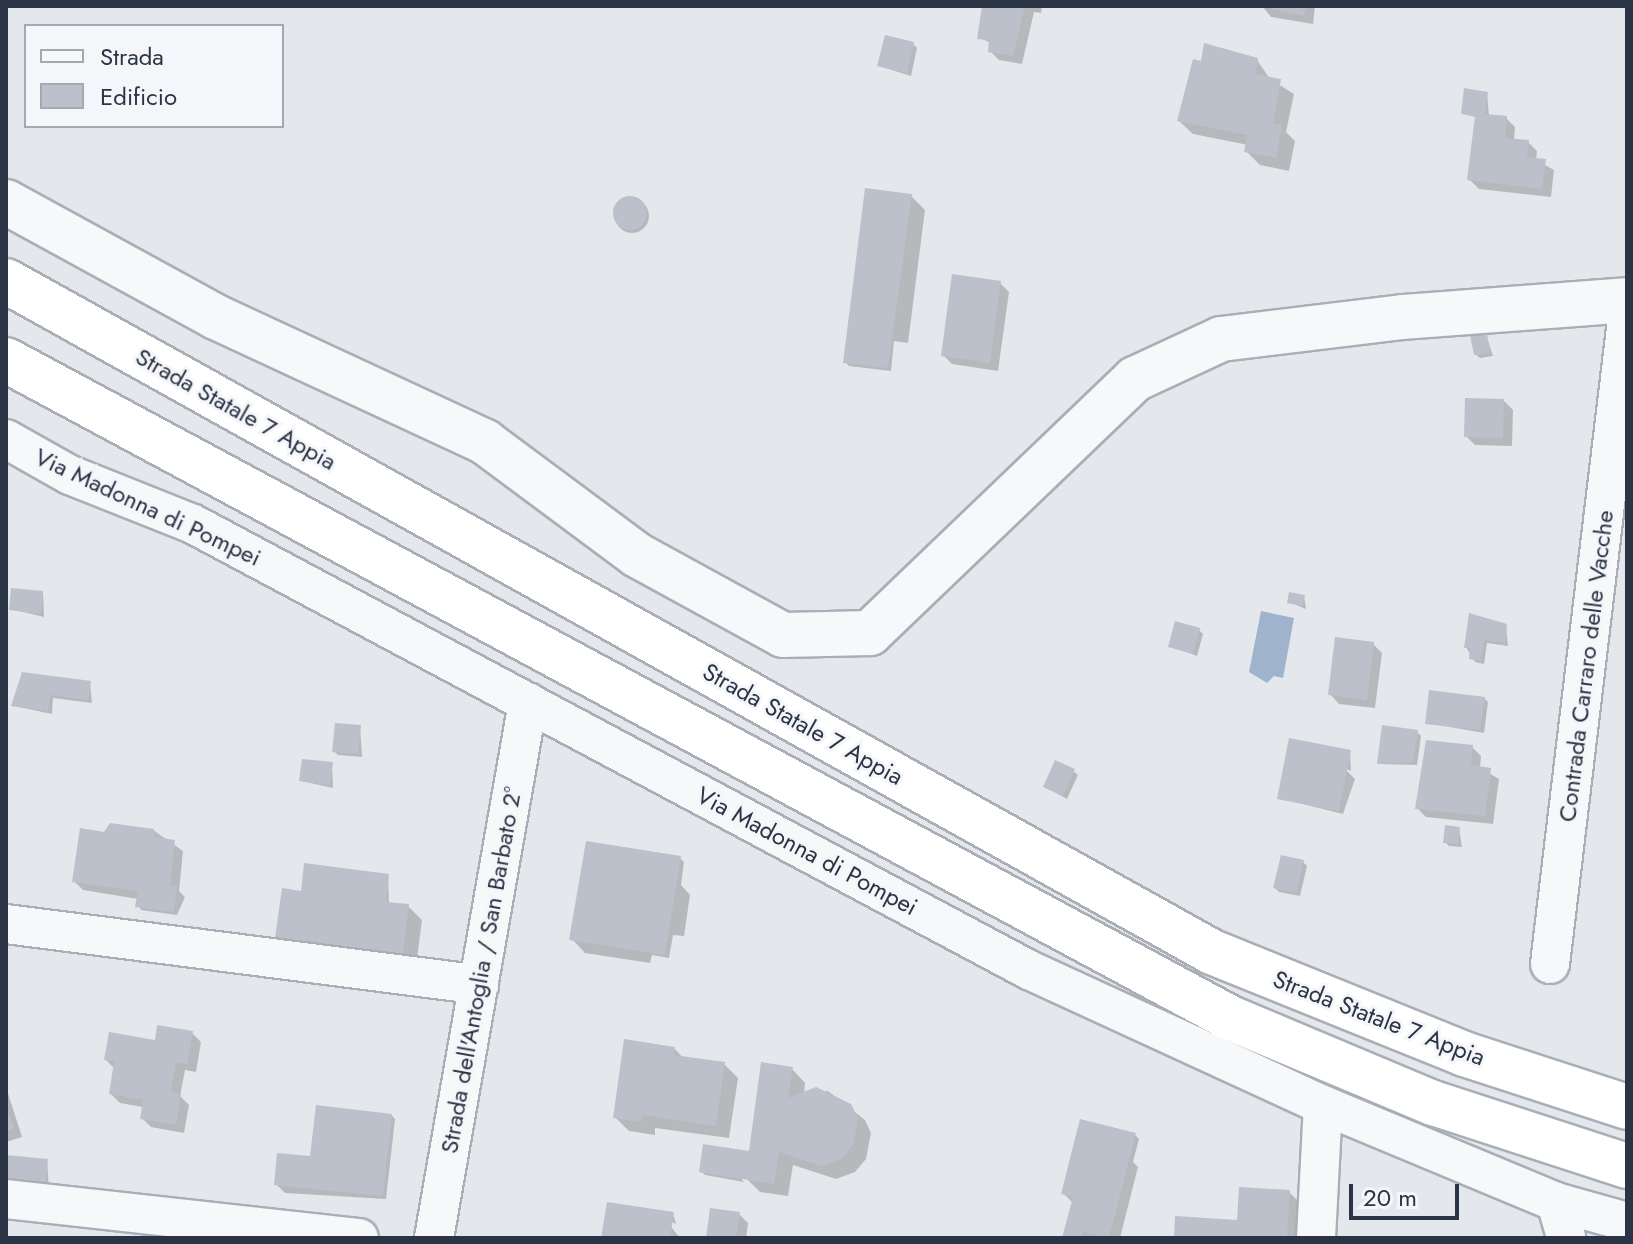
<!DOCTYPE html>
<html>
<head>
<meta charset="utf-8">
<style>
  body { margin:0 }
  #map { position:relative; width:1633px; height:1244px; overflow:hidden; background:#e4e7ec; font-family:Jost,sans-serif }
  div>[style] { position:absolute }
  .water>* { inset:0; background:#9fb4cc }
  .shadow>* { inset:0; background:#0003 }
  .round { border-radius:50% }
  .building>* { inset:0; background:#bbc0ca }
  .roads { filter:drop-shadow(2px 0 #a9aeb7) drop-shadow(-2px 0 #a9aeb7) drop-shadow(0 2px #a9aeb7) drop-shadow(0 -2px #a9aeb7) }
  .minor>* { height:38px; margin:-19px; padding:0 19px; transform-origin:19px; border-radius:19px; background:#f7f8fa }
  .tertiary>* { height:44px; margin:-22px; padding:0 22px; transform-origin:22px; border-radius:22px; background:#f7f8fa }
  .trunk>* { height:44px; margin:-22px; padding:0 22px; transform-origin:22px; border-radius:22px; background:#fff }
  span { translate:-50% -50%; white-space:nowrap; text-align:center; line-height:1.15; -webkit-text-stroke:6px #f4f6f9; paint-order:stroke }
  .street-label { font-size:24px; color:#2b3445 }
  .frame { position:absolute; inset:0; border:8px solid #2b3445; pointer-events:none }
  .legend { position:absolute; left:24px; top:24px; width:260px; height:104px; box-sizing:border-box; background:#f4f6f9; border:2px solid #a4a8b1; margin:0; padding:10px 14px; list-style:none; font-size:24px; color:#2b3445 }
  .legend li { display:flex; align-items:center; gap:16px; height:40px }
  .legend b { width:40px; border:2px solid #a4a8b1 }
  .scale { position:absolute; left:1349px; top:1184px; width:110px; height:36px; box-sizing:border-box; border:4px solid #2b3445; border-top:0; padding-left:10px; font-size:24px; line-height:28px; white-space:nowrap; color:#2b3445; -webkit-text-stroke:6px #f4f6f9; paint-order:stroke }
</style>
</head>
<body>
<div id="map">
  <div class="water">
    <div style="clip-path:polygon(1261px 611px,1294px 618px,1283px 678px,1274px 676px,1267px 683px,1249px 672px)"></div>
  </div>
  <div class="shadow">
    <div style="clip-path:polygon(984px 6px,1042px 6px,1041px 13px,1034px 12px,1022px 64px,999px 60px,990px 51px,991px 43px,980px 38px)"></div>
    <div style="clip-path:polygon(1262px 6px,1315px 6px,1313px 24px,1271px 17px)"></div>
    <div style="clip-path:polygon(913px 44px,917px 48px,911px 76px,879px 66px)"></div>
    <div style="clip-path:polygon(1257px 60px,1270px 79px,1294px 94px,1286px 132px,1295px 141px,1289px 171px,1260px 165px,1246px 151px,1248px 145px,1193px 134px,1179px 121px)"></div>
    <div style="clip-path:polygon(1487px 93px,1489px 116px,1506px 118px,1515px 127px,1514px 141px,1528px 142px,1537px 151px,1536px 160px,1554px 170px,1551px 197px,1479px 189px,1470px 180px,1476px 117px,1463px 114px)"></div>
    <div style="clip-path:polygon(911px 196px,925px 210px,908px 343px,894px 341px,891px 371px,849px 366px,845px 362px)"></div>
    <div class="round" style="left:615px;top:199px;width:34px;height:34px"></div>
    <div style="clip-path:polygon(1000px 283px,1009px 292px,998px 371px,952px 364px,943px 355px)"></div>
    <div style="clip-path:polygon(1486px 335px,1493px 356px,1480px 358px,1475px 354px)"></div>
    <div style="clip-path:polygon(1504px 401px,1513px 410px,1512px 446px,1475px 445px,1466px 436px)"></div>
    <div style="clip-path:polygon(43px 593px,44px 617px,11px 609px)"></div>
    <div style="clip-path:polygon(1304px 596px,1306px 609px,1289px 602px)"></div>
    <div style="clip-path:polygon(1506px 626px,1508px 646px,1487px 643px,1484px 664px,1475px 662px,1466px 647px)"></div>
    <div style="clip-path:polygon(1199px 630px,1203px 634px,1197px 656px,1170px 646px)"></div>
    <div style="clip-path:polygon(1373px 644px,1382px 653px,1375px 708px,1339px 704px,1330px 694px)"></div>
    <div style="clip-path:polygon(90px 683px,92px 703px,53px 698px,52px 714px,14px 706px)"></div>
    <div style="clip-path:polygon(1484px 698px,1488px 702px,1484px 733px,1427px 723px)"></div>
    <div style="clip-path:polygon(360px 727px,362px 757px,338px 755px,334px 751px)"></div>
    <div style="clip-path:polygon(1417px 732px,1421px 736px,1417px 765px,1379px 764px)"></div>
    <div style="clip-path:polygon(1472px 747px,1481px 756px,1480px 768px,1499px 779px,1493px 824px,1426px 817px,1417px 808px)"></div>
    <div style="clip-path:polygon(1350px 752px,1351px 771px,1344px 768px,1355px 779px,1343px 814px,1279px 798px)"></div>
    <div style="clip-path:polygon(332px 764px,333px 788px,301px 781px)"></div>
    <div style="clip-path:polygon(1073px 771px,1078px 775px,1067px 799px,1045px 787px)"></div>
    <div style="clip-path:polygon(1459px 829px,1462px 847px,1449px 846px,1445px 842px)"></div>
    <div style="clip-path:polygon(153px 830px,183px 851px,179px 891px,185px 897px,177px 915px,141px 910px,138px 899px,83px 890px,74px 881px,105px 834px)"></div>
    <div style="clip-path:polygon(680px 858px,684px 862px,681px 885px,690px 895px,684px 936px,673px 935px,669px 958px,652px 955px,650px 963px,585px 953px,572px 939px)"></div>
    <div style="clip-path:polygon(1303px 862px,1307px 866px,1300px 896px,1279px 892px,1275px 888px)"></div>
    <div style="clip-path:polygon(388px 875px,389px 904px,408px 906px,422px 920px,415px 974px,306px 893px)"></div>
    <div style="clip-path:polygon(192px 1033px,201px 1042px,196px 1072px,185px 1070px,180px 1096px,189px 1105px,184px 1133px,151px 1127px,142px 1118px,143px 1107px,120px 1103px,111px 1094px,115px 1069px,106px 1060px)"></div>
    <div style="clip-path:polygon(675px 1049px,684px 1059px,724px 1064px,738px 1078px,729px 1138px,655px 1128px,655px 1135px,629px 1131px,615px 1117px)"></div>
    <div style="clip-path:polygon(792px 1069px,805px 1083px,804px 1094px,828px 1091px,865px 1120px,871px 1133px,866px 1159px,855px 1172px,836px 1179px,793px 1165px,788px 1196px,760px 1192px,745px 1177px,740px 1177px,744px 1182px,705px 1175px,701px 1171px,750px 1153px)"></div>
    <div style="clip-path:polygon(6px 1087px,22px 1137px,6px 1142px)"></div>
    <div style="clip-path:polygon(391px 1115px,395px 1119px,386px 1199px,285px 1193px,276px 1184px)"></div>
    <div style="clip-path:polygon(1135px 1135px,1139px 1139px,1133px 1162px,1138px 1167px,1120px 1238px,1064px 1238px,1073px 1203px,1063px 1193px)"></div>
    <div style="clip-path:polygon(6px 1157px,47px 1161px,49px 1190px)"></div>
    <div style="clip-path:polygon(1289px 1192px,1303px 1206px,1301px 1238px,1176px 1238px,1239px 1222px)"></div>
    <div style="clip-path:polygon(608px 1204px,673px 1214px,676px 1224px,664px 1218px,680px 1238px,603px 1238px)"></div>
    <div style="clip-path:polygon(739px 1214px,748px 1223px,746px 1238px,708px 1238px)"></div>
  </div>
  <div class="building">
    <div style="clip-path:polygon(982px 6px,1025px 6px,1013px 56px,988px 52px,989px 40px,977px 39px)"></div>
    <div style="clip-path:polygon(1260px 6px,1306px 6px,1304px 16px)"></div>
    <div style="clip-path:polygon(885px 35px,914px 42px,907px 73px,877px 66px)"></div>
    <div style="clip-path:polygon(1204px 43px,1258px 58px,1255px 74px,1281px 79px,1273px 123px,1282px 125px,1276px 158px,1244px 152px,1247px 135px,1177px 121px,1193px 59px,1201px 61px)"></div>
    <div style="clip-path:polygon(1464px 88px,1488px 92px,1485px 114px,1507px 116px,1505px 138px,1529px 140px,1527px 157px,1546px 159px,1542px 189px,1467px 180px,1475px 116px,1461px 114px)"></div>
    <div style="clip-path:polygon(865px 188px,912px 194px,888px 368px,843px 363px)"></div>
    <div class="round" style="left:613px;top:196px;width:34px;height:34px"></div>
    <div style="clip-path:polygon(952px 274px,1001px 281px,990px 363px,941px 356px)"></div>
    <div style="clip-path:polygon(1487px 333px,1490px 353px,1474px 355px,1470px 335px)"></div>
    <div style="clip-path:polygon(1465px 398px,1504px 399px,1503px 438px,1464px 437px)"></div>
    <div style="clip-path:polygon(11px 588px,43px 591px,41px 614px,9px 610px)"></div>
    <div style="clip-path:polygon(1289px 592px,1305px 595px,1302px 606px,1287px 603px)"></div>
    <div style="clip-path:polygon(1469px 613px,1507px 624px,1505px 643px,1484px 640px,1481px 661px,1469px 659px,1470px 648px,1464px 648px)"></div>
    <div style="clip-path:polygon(1175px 621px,1200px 628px,1193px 654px,1168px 647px)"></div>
    <div style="clip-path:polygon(1335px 637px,1374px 642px,1367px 700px,1328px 695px)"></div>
    <div style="clip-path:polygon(22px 672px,91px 681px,88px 700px,50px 695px,48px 711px,11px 706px)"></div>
    <div style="clip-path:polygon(1429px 690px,1485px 697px,1480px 730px,1425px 724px)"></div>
    <div style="clip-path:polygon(335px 723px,361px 725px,358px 754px,332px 752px)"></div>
    <div style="clip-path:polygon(1382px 725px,1418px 730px,1413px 762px,1377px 764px)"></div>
    <div style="clip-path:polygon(1289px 738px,1351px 750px,1339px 811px,1277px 799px)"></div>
    <div style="clip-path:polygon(1426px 740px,1473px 745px,1471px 765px,1491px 768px,1485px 816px,1415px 809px)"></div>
    <div style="clip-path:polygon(302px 759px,333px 762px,330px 785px,299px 781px)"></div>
    <div style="clip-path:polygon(1055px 760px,1075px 769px,1063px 796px,1043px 787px)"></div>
    <div style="clip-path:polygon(110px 823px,154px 829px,154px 837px,175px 840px,170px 886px,177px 886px,174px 912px,135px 907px,138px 891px,72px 882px,80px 828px,104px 832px)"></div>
    <div style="clip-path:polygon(1445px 825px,1460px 827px,1458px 844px,1443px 843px)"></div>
    <div style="clip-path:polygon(586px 841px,681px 856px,665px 955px,569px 940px)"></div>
    <div style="clip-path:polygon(1281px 855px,1304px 860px,1296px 893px,1273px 888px)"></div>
    <div style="clip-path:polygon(304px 863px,389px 874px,386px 902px,409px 904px,402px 961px,274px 945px,282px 888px,301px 891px)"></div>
    <div style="clip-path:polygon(157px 1025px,193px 1031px,187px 1064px,176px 1062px,171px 1092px,181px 1094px,176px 1125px,140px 1119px,143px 1100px,109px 1094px,114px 1062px,104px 1060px,109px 1032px,155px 1040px)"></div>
    <div style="clip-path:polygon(624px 1039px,675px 1047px,674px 1055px,725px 1062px,716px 1126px,642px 1115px,641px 1122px,613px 1118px)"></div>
    <div style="clip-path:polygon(761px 1062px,793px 1067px,788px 1098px,816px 1087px,851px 1104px,858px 1118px,853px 1145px,842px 1159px,821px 1166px,779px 1152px,774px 1184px,699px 1172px,703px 1144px,749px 1151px)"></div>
    <div style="clip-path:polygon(6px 1105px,14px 1128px,6px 1131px)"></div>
    <div style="clip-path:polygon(316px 1105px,392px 1114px,383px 1196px,274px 1185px,277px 1153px,310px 1156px)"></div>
    <div style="clip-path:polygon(1080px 1119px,1136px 1133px,1109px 1238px,1083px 1232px,1081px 1238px,1062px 1238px,1073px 1197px,1061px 1194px)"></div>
    <div style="clip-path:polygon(6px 1155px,48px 1159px,45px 1186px,6px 1182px)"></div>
    <div style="clip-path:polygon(1239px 1187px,1290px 1190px,1287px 1238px,1174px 1238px,1175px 1216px,1237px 1220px)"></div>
    <div style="clip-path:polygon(607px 1202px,674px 1212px,670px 1238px,601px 1238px)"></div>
    <div style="clip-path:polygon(710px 1208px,740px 1212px,736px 1238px,706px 1238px)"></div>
  </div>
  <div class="roads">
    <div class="minor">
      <div style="left:6px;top:439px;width:73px;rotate:29.4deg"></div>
      <div style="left:70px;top:475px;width:132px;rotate:21.7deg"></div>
      <div style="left:193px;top:524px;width:948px;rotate:28.08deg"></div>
      <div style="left:1029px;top:970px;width:324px;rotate:24.7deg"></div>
      <div style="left:1323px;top:1105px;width:252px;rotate:22.6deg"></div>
      <div style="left:1556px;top:1202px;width:74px;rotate:15.7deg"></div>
      <div style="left:6px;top:924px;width:477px;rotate:7.3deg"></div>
      <div style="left:1550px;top:964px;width:649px;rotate:-83.18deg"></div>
      <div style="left:6px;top:1199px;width:355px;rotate:6.3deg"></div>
      <div style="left:1556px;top:1202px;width:37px;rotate:74deg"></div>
      <div style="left:434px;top:1238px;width:544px;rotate:-80.05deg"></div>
      <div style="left:1316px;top:1238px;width:133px;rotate:-87deg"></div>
    </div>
    <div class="tertiary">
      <div style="left:6px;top:202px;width:239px;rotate:28.7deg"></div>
      <div style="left:216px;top:317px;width:297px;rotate:24.9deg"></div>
      <div style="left:485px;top:442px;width:189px;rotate:36.6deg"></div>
      <div style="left:637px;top:555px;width:166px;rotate:28.7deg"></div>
      <div style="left:783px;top:635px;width:87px;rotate:-1.3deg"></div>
      <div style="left:870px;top:633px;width:367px;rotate:-43.8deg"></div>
      <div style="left:1135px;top:379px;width:95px;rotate:-24.9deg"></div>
      <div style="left:1221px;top:339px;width:183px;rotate:-6.9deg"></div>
      <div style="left:1403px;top:317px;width:225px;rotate:-4.3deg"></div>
    </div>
    <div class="trunk">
      <div style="left:6px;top:281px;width:1380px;rotate:29.09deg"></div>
      <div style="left:1212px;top:952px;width:272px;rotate:22deg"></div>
      <div style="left:1464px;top:1054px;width:171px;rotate:18deg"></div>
      <div style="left:6px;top:360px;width:1387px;rotate:28.26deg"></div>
      <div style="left:1228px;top:1017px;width:222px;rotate:22.8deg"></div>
      <div style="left:1433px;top:1103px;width:204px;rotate:18deg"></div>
    </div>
  </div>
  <div class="street-label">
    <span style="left:236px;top:409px;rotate:29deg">Strada Statale 7 Appia</span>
    <span style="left:148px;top:507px;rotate:25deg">Via Madonna di Pompei</span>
    <span style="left:1586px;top:666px;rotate:-83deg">Contrada Carraro delle Vacche</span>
    <span style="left:803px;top:724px;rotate:29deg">Strada Statale 7 Appia</span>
    <span style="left:807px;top:851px;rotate:28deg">Via Madonna di Pompei</span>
    <span style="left:481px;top:970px;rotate:-80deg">Strada dell'Antoglia / San Barbato 2°</span>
    <span style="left:1379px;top:1018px;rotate:21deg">Strada Statale 7 Appia</span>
  </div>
  <div class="frame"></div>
  <ul class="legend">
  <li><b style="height:10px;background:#f7f8fa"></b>Strada</li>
  <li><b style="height:22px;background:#bbc0ca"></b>Edificio</li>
  </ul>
  <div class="scale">20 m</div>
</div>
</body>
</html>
